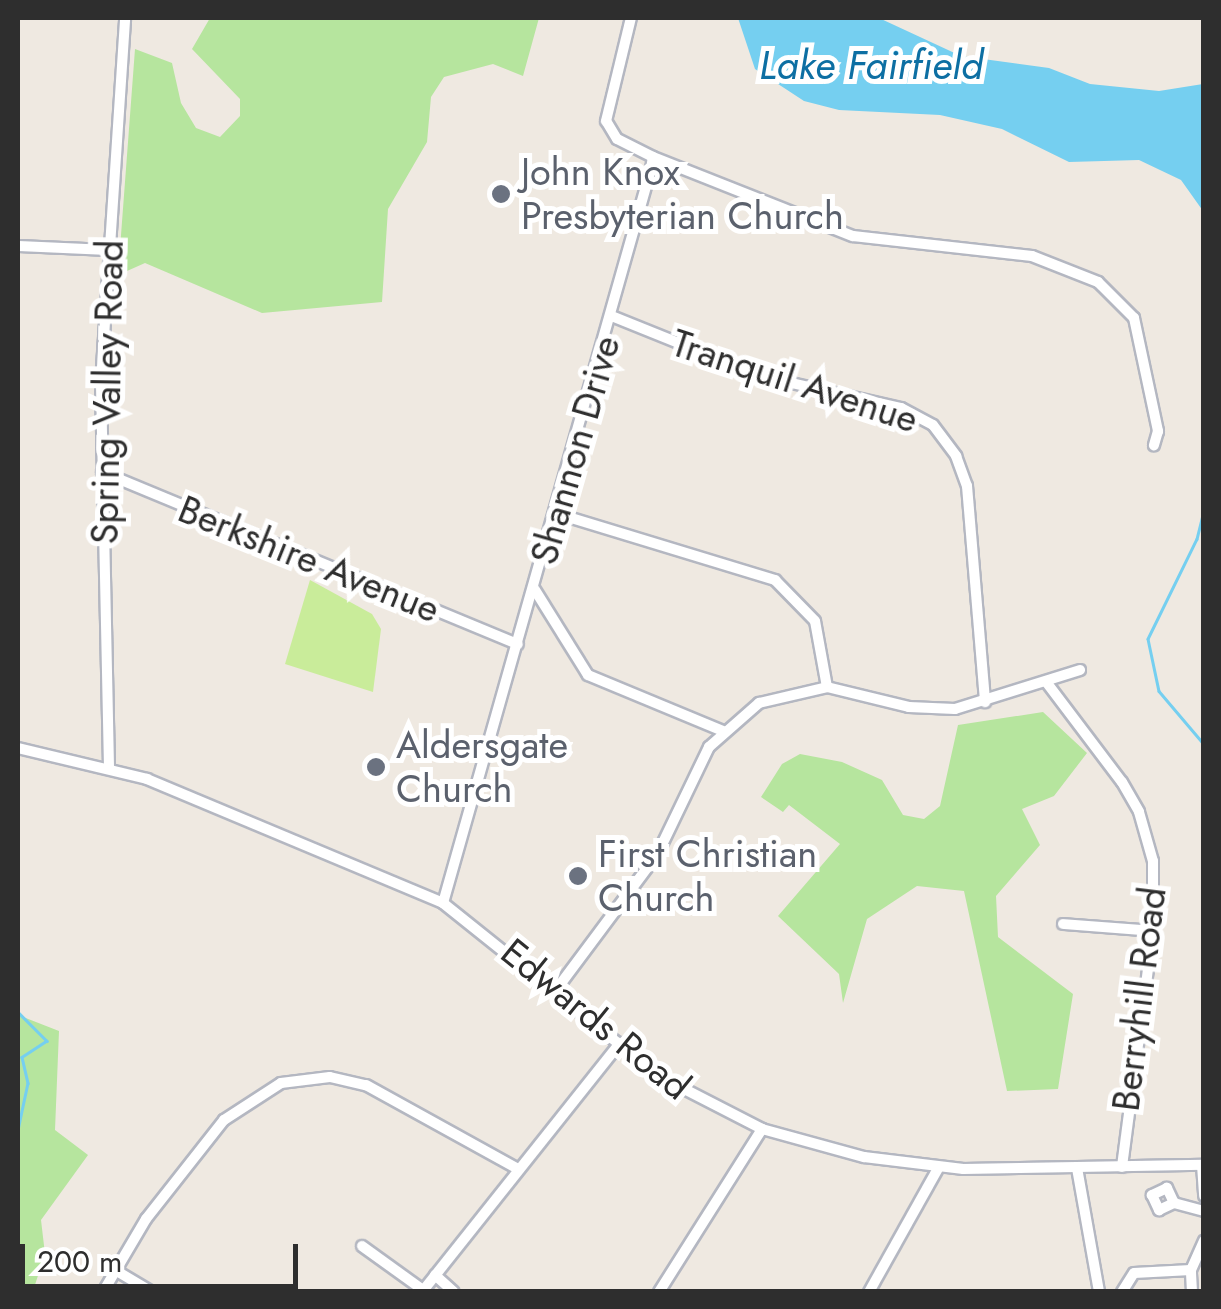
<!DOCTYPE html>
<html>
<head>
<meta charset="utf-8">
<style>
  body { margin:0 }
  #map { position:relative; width:1221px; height:1309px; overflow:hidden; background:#efe9e1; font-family:Jost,sans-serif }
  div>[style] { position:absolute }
  .green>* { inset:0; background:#b6e59e }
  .pitch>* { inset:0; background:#c9ec9a }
  .water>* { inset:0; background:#75cff0 }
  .stream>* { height:2.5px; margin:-1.25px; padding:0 1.25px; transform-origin:1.25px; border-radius:1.25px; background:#75cff0 }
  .roads { filter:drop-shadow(2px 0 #b4b7c1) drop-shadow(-2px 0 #b4b7c1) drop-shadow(0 2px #b4b7c1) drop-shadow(0 -2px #b4b7c1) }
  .minor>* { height:10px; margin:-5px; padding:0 5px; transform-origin:5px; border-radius:5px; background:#fff }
  .dots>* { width:28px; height:28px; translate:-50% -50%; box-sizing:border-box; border:5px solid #fff; border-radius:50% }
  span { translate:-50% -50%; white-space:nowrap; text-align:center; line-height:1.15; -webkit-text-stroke:10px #fff; paint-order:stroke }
  .worship-label { font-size:38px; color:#5b616d }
  .left { translate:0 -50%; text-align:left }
  .street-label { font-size:38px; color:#2e2e2e }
  .water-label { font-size:40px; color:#0d6fa3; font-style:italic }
  .frame { position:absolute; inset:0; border:20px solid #2e2e2e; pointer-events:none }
  .scale { position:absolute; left:20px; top:1244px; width:278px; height:45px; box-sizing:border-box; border:5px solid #2e2e2e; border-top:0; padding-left:12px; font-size:30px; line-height:35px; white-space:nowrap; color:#2e2e2e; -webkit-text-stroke:8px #fff; paint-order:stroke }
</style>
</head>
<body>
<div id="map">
  <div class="green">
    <div style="clip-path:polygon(210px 18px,539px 18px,523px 76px,493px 64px,444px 77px,431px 97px,427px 142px,388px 209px,382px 302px,262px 313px,145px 263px,118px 275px,135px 49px,172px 63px,181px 103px,196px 128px,220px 137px,240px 116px,240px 99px,192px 49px)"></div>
    <div style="clip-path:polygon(1043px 712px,1087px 753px,1054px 796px,1022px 809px,1040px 845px,996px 896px,998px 937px,1073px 994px,1058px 1089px,1007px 1091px,964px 891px,917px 886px,867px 919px,843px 1003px,839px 974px,778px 916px,840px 844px,789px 805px,783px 812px,761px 797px,782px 764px,800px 754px,842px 762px,882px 780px,903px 815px,924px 819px,940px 806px,958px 725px)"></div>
    <div style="clip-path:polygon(18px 1015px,59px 1031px,55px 1130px,88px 1155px,41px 1220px,45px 1254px,33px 1291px,18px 1291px)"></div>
  </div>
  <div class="pitch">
    <div style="clip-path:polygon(310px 580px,372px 614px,381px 629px,373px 692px,285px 664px)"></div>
  </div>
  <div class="water">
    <div style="clip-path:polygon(738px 18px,879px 18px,961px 56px,1049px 68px,1090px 84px,1159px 91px,1203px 84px,1203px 211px,1181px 180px,1139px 160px,1069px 162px,1002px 129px,940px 115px,839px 110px,804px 101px,755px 69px)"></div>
  </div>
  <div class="stream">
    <div style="left:1204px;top:472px;width:37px;rotate:90deg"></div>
    <div style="left:1204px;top:511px;width:29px;rotate:104deg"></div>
    <div style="left:1197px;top:539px;width:111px;rotate:116.1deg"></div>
    <div style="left:1148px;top:639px;width:53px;rotate:78.1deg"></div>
    <div style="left:1159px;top:691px;width:70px;rotate:49.7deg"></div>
    <div style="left:18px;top:1012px;width:41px;rotate:45deg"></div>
    <div style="left:47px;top:1041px;width:30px;rotate:147deg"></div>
    <div style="left:22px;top:1057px;width:27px;rotate:77deg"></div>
    <div style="left:28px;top:1083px;width:48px;rotate:102deg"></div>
    <div style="left:18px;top:1158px;width:2px;rotate:90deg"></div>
  </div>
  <div class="roads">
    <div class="minor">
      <div style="left:653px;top:157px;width:215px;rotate:21.6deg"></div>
      <div style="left:853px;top:236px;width:180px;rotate:6.4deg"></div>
      <div style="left:1032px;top:256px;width:71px;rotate:21.5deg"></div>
      <div style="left:1098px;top:282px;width:51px;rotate:45deg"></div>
      <div style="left:1134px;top:318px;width:116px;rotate:78deg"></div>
      <div style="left:1158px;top:431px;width:15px;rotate:106deg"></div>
      <div style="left:18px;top:246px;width:91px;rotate:2.5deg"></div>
      <div style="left:614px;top:317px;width:158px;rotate:21.9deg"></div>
      <div style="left:761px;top:376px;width:144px;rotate:12.9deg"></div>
      <div style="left:901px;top:408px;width:36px;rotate:28deg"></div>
      <div style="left:933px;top:425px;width:39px;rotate:53deg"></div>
      <div style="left:956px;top:456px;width:32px;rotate:70deg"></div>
      <div style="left:967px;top:486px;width:217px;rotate:85.2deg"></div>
      <div style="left:102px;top:472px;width:450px;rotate:22.5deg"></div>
      <div style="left:558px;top:514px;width:227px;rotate:16.9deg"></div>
      <div style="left:775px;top:580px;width:57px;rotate:45.7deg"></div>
      <div style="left:815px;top:621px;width:67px;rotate:79.7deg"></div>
      <div style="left:535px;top:590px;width:100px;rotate:58.1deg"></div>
      <div style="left:588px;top:675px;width:146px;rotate:22.5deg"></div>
      <div style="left:1047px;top:683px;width:124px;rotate:52.9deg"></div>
      <div style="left:1122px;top:782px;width:34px;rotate:60deg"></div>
      <div style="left:1139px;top:812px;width:51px;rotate:74.1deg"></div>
      <div style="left:1153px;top:861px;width:70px;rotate:90deg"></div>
      <div style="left:1153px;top:931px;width:238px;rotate:97.5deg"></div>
      <div style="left:18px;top:748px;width:133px;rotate:13.5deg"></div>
      <div style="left:147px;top:779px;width:321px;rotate:22.7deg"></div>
      <div style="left:443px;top:903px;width:277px;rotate:38.7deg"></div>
      <div style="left:659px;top:1076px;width:116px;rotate:27.2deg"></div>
      <div style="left:762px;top:1129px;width:106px;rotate:15.4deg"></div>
      <div style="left:864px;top:1157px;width:100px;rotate:6.9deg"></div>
      <div style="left:963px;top:1169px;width:241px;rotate:-1deg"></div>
      <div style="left:109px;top:767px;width:385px;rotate:-91.2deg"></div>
      <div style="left:101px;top:382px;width:365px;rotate:-86.2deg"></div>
      <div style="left:443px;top:903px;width:763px;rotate:-74.18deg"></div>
      <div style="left:651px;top:169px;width:12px;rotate:-81deg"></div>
      <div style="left:653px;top:157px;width:40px;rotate:-153.4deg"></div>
      <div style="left:617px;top:139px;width:21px;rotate:-121deg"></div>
      <div style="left:606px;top:121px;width:106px;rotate:-76.4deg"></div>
      <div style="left:1063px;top:924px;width:90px;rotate:4.4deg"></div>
      <div style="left:556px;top:990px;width:171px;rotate:-53.3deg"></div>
      <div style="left:658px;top:853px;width:118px;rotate:-64.3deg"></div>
      <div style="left:709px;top:747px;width:67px;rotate:-41.3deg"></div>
      <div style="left:759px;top:703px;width:70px;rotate:-13.2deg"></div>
      <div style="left:827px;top:687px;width:84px;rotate:13.7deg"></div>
      <div style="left:909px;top:707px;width:46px;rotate:2.5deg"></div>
      <div style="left:955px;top:709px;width:131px;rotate:-17.3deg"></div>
      <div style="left:1202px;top:1165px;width:31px;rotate:86deg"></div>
      <div style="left:1077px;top:1168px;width:126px;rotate:79.9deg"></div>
      <div style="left:1174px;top:1203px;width:17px;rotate:-115deg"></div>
      <div style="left:1167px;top:1188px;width:17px;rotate:155deg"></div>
      <div style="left:1152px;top:1195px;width:17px;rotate:65deg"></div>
      <div style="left:1159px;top:1210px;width:17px;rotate:-25deg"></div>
      <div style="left:1174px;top:1203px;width:31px;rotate:15deg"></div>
      <div style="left:362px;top:1246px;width:75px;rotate:35.8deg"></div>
      <div style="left:115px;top:1270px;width:43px;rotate:30.7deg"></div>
      <div style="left:435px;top:1275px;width:25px;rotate:42deg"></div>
      <div style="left:103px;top:1292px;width:85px;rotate:-59.5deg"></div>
      <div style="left:146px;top:1219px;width:126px;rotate:-51.8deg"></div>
      <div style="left:224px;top:1120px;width:68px;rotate:-33deg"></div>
      <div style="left:281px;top:1083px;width:49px;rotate:-7deg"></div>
      <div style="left:330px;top:1077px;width:37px;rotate:13deg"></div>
      <div style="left:366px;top:1085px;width:174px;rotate:28.9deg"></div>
      <div style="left:422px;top:1292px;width:318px;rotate:-51.5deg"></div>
      <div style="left:659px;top:1292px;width:193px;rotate:-57.7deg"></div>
      <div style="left:869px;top:1292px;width:143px;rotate:-60.8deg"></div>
      <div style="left:1122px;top:1292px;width:22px;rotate:-58deg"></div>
      <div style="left:1134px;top:1273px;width:57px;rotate:-3deg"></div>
      <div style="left:1192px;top:1292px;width:22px;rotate:-93deg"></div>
      <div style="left:1191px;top:1270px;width:32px;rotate:-66deg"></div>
    </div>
  </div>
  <div class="dots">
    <div style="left:501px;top:194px;background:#6b7280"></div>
    <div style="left:376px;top:767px;background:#6b7280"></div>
    <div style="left:578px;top:876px;background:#6b7280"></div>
  </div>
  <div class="worship-label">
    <span class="left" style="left:521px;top:194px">John Knox<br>Presbyterian Church</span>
    <span class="left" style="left:396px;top:767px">Aldersgate<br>Church</span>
    <span class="left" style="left:598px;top:876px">First Christian<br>Church</span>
  </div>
  <div class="street-label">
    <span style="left:795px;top:381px;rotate:18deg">Tranquil Avenue</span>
    <span style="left:107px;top:392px;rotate:-89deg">Spring Valley Road</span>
    <span style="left:575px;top:450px;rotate:-74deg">Shannon Drive</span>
    <span style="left:309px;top:559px;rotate:22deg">Berkshire Avenue</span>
    <span style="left:1139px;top:999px;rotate:-83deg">Berryhill Road</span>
    <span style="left:596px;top:1019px;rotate:39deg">Edwards Road</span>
  </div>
  <div class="water-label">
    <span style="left:871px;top:65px">Lake Fairfield</span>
  </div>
  <div class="frame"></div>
  <div class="scale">200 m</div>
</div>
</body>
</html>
